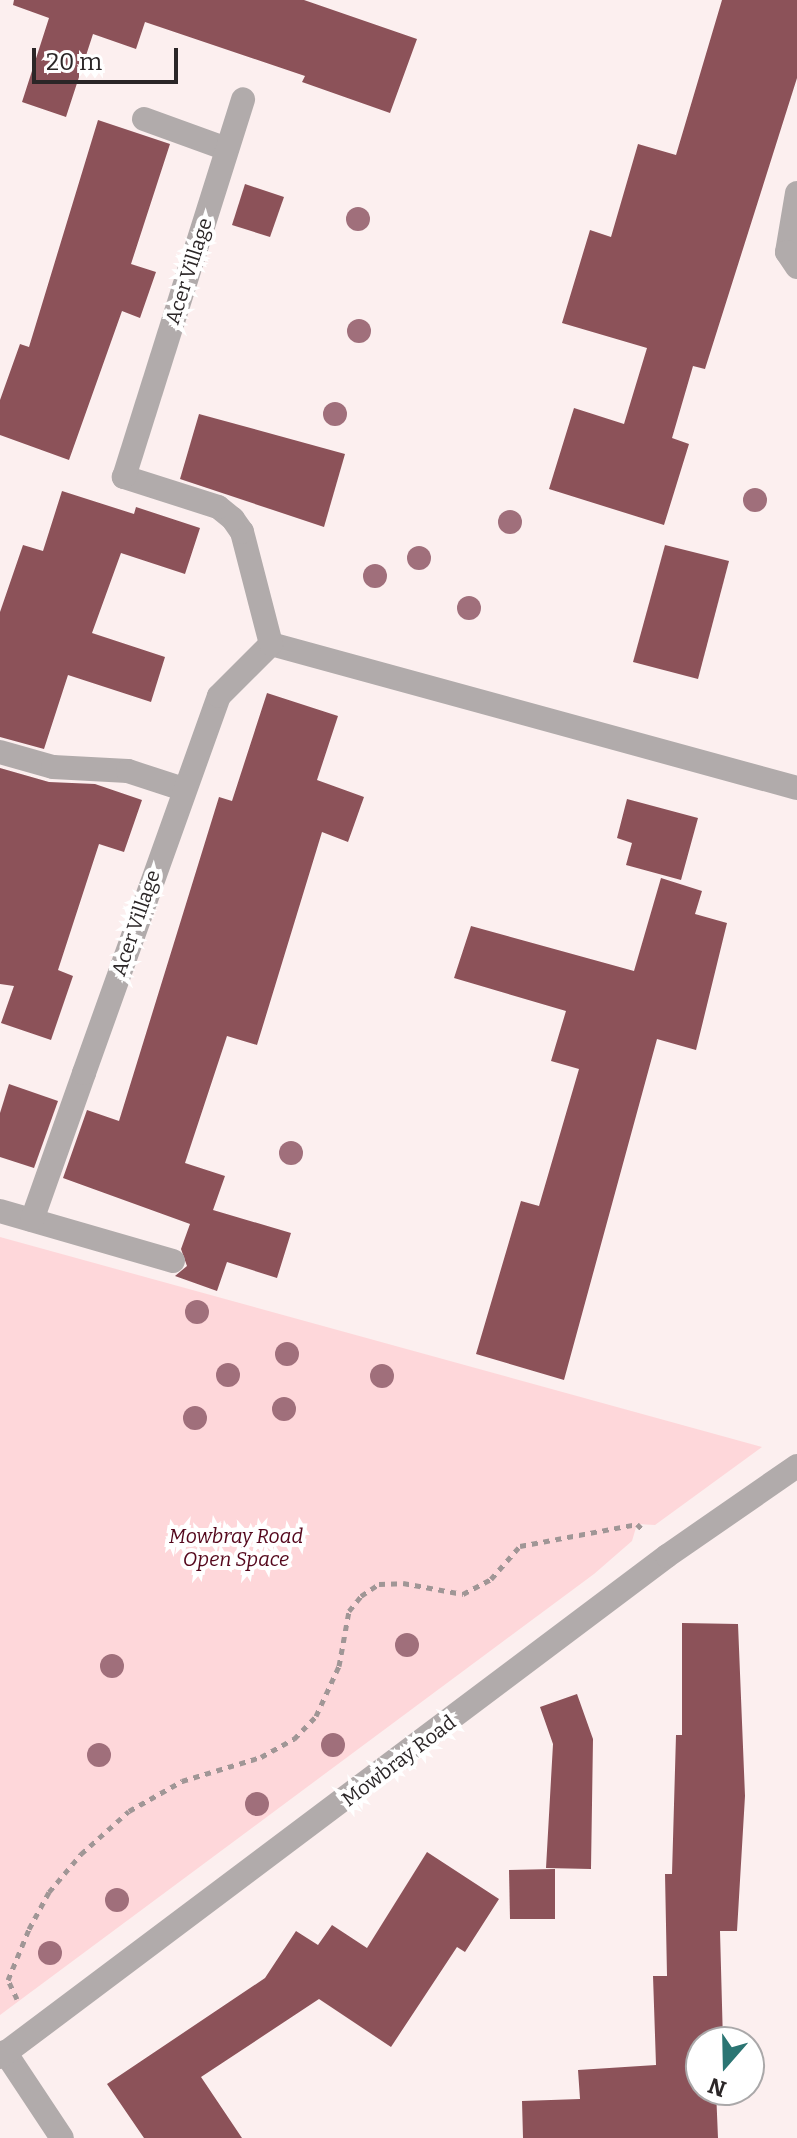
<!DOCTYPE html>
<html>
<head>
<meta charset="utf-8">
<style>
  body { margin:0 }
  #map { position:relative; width:797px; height:2138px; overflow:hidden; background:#fcefef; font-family:Bitter,serif }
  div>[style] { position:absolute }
  .green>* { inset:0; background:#fed7da }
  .building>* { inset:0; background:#8c5259 }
  .path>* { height:5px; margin-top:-2.5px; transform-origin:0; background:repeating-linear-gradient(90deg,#a09696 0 6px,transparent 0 12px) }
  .lane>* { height:24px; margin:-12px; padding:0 12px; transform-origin:12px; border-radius:12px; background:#b1abab }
  .street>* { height:24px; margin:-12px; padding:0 12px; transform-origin:12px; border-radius:12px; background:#b1abab }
  .trees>* { width:24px; height:24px; margin:-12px; border-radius:50%; background:#a06f7b }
  span { translate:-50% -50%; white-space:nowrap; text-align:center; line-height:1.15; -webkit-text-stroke:8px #fff; paint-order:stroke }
  .street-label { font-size:20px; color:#2b2627 }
  .park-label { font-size:20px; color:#54071c; font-style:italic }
  .north { position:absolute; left:685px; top:2026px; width:80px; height:80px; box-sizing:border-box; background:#fff; border:2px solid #aaa8a9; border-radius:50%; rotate:200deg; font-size:22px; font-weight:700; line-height:32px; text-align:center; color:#2b2627 }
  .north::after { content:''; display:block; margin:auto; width:28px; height:36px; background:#2b7573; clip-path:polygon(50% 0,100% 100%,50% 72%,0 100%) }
  .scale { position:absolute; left:32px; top:48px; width:146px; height:36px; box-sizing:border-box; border:4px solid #2b2627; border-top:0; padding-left:10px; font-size:24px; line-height:28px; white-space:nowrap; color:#2b2627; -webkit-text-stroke:6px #fff; paint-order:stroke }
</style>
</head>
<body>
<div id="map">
  <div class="green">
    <div style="clip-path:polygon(0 1237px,762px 1447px,655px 1525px,637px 1524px,632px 1541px,594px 1574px,0 2015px)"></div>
  </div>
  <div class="building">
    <div style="clip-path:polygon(14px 0,304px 0,417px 39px,390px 113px,302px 82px,305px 76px,145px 22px,136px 49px,93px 34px,66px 117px,22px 102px,49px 18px,13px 5px)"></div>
    <div style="clip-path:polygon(722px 0,797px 0,797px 78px,705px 369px,693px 366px,672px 438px,689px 444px,664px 525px,549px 489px,574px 408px,624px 424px,647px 348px,562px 323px,590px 230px,611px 237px,638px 144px,676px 155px)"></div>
    <div style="clip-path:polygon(98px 120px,170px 144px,131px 264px,156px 272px,140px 318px,122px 311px,69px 460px,0 435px,0 400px,20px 344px,29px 347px)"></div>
    <div style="clip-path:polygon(245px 184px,284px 197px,270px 237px,232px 225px)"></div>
    <div style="clip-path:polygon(199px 414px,345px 454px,324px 527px,180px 479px)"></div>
    <div style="clip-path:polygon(62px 491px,134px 514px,136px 507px,200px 528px,185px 574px,121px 553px,92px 633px,165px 657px,151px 702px,68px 675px,44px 749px,0 737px,0 612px,23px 545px,43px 551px)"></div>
    <div style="clip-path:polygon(665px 545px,729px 561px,698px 679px,633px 662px)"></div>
    <div style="clip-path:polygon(267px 693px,338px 716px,317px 780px,364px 797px,348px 842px,322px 832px,257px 1045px,227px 1036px,185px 1163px,225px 1176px,213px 1210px,291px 1233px,277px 1278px,227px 1262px,217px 1291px,175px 1276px,187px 1266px,181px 1249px,190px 1224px,63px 1178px,87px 1110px,119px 1121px,219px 797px,232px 801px)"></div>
    <div style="clip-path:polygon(0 768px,49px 782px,95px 784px,142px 800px,124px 852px,99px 844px,58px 970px,73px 976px,51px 1040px,1px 1023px,14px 986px,0 984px)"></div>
    <div style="clip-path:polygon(627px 799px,698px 818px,681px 880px,626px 865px,632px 843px,617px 838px)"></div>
    <div style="clip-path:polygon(661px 878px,702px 891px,695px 914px,727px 923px,696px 1050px,657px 1039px,564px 1380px,476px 1354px,521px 1201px,539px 1206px,579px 1069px,551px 1061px,566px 1011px,454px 978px,471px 926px,634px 971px)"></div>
    <div style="clip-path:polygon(9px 1084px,58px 1101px,34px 1168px,0 1157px,0 1113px)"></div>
    <div style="clip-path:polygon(682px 1623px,738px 1624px,745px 1796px,737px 1931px,720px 1931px,723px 2042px,701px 2042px,701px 2090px,716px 2090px,718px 2138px,523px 2138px,522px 2101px,580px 2099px,578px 2070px,656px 2065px,653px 1976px,667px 1976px,665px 1874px,672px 1874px,676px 1735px,682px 1735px)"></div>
    <div style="clip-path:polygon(577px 1694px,593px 1739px,591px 1869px,546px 1868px,553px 1744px,540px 1707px)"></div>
    <div style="clip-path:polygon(427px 1852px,499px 1899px,465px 1952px,457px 1947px,391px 2047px,319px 1999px,201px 2077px,242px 2138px,144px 2138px,107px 2084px,265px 1978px,296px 1931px,318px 1945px,332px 1925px,367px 1948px)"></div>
    <div style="clip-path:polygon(555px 1869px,555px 1919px,510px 1919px,509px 1870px)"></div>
  </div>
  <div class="path">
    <div style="left:17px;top:1999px;width:21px;rotate:-115deg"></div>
    <div style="left:8px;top:1980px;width:55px;rotate:-67.6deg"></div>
    <div style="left:29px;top:1929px;width:42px;rotate:-61.6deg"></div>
    <div style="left:49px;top:1892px;width:50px;rotate:-49.9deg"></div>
    <div style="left:81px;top:1854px;width:64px;rotate:-41.9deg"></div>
    <div style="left:129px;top:1811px;width:61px;rotate:-29.5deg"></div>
    <div style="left:182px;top:1781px;width:83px;rotate:-16.9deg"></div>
    <div style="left:261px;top:1757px;width:38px;rotate:-29deg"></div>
    <div style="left:294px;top:1739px;width:32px;rotate:-46deg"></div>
    <div style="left:316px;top:1716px;width:55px;rotate:-65.3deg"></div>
    <div style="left:339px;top:1666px;width:56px;rotate:-79.7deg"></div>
    <div style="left:349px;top:1611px;width:19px;rotate:-51deg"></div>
    <div style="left:361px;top:1596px;width:22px;rotate:-34deg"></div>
    <div style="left:379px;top:1584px;width:24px;rotate:-2deg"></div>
    <div style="left:403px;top:1583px;width:61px;rotate:10.4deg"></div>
    <div style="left:463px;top:1594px;width:32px;rotate:-28deg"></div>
    <div style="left:491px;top:1579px;width:44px;rotate:-48.7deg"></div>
    <div style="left:520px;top:1546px;width:119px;rotate:-10.6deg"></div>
    <div style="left:637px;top:1524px;width:8px;rotate:45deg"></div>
  </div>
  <div class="lane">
    <div style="left:797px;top:193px;width:60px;rotate:99.6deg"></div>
    <div style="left:787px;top:252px;width:18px;rotate:56deg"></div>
    <div style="left:0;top:752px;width:55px;rotate:15.8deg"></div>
    <div style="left:53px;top:767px;width:75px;rotate:3.1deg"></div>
    <div style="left:128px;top:771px;width:58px;rotate:18.1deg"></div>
    <div style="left:0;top:1211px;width:180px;rotate:16.1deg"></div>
    <div style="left:32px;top:1220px;width:156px;rotate:-70.5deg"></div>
  </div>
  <div class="street">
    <div style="left:144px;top:119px;width:88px;rotate:19.9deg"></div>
    <div style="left:271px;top:644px;width:545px;rotate:15.31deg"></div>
    <div style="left:84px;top:1073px;width:400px;rotate:-70.3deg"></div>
    <div style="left:219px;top:696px;width:74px;rotate:-45deg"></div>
    <div style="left:271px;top:644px;width:116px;rotate:-104.5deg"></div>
    <div style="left:242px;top:532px;width:16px;rotate:-125deg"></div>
    <div style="left:233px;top:519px;width:19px;rotate:-141deg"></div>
    <div style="left:218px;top:507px;width:99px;rotate:-162.3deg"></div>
    <div style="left:124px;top:477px;width:396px;rotate:-72.5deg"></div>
    <div style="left:5px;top:2052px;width:103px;rotate:56.5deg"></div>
    <div style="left:0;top:2057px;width:834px;rotate:-36.91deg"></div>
    <div style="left:667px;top:1556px;width:158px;rotate:-34.7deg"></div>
  </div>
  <div class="trees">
    <div style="left:358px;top:219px"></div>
    <div style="left:359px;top:331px"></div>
    <div style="left:335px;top:414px"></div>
    <div style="left:755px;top:500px"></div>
    <div style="left:510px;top:522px"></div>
    <div style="left:419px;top:558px"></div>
    <div style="left:375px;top:576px"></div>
    <div style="left:469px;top:608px"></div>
    <div style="left:291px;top:1153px"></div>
    <div style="left:197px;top:1312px"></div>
    <div style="left:287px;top:1354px"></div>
    <div style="left:228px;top:1375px"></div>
    <div style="left:382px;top:1376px"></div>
    <div style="left:284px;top:1409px"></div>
    <div style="left:195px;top:1418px"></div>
    <div style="left:407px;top:1645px"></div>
    <div style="left:112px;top:1666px"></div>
    <div style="left:333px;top:1745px"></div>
    <div style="left:99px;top:1755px"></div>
    <div style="left:257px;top:1804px"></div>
    <div style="left:117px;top:1900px"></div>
    <div style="left:50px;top:1953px"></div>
  </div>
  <div class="street-label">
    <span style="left:189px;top:271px;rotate:-72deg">Acer Village</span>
    <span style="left:136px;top:923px;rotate:-71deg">Acer Village</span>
    <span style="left:399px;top:1761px;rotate:-37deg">Mowbray Road</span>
  </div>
  <div class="park-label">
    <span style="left:236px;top:1548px">Mowbray Road<br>Open Space</span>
  </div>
  <div class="north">N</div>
  <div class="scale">20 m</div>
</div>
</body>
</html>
